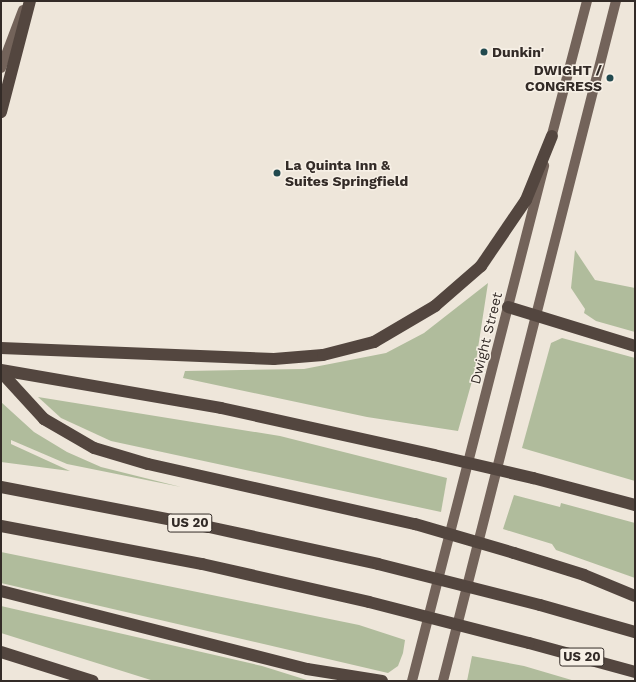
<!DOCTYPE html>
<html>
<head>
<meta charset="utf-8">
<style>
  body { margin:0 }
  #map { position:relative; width:636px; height:682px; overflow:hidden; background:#eee6da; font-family:"Work Sans",sans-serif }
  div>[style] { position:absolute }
  .green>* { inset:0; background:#b0bc9c }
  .primary>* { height:10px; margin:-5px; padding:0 5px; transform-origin:5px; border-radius:5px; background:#73635a }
  .motorway>* { height:12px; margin:-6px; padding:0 6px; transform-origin:6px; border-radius:6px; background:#53463f }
  .motorway-bridge>* { height:12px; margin:-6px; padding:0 6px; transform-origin:6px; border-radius:6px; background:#53463f }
  .dots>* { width:11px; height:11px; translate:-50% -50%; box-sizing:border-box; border:2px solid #f7f0e6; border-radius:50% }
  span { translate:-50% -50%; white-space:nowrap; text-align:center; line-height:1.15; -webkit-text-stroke:3px #f7f0e6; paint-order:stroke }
  .shield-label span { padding:1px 3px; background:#f7f0e6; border:1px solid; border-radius:3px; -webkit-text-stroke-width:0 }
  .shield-label { font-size:13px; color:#332b27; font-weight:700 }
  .poi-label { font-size:14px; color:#332b27; font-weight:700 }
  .left { translate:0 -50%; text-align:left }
  .right { translate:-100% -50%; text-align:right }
  .street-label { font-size:14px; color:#332b27 }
  .frame { position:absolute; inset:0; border:2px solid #332b27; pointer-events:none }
</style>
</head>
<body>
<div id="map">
  <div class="green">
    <div style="clip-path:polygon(575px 250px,595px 280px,635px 288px,635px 332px,596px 321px,584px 313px,585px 309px,571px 288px)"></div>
    <div style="clip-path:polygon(488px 283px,474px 374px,458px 431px,367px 417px,183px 378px,185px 371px,304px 369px,386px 353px,424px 333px)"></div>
    <div style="clip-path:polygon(562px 338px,635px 358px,635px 481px,522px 448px,551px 343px)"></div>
    <div style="clip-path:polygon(38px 397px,280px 436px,447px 478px,441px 512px,111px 441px,61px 418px)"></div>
    <div style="clip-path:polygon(1px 402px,34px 432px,67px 452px,101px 467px,181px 487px,67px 464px,11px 440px,11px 444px,70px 471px,1px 462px)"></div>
    <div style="clip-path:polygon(514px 495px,560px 507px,561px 503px,635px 523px,635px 578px,556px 550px,552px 544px,503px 529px)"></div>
    <div style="clip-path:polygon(1px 552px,359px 625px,405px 640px,403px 653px,398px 666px,388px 673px,1px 583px)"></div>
    <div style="clip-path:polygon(1px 606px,262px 666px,310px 681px,154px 681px,1px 633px)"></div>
    <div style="clip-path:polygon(472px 656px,524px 666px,575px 681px,467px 681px)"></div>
  </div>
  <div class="primary">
    <div style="left:1px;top:68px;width:62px;rotate:-69.2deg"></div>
    <div style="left:550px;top:142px;width:146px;rotate:-75.3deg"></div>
    <div style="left:412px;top:681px;width:532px;rotate:-75.62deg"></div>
    <div style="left:443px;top:681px;width:702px;rotate:-75.73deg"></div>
  </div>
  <div class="motorway">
    <div style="left:1px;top:112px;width:115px;rotate:-75.4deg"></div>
    <div style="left:508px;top:307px;width:133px;rotate:17.1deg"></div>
    <div style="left:1px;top:348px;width:273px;rotate:2.3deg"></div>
    <div style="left:274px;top:359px;width:49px;rotate:-4.7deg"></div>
    <div style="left:323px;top:355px;width:53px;rotate:-14.3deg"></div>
    <div style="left:374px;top:342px;width:71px;rotate:-30.5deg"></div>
    <div style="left:435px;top:306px;width:61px;rotate:-41deg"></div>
    <div style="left:481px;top:266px;width:80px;rotate:-55.7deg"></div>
    <div style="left:526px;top:200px;width:69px;rotate:-67.9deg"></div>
    <div style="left:1px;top:370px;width:223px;rotate:9.8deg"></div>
    <div style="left:221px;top:408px;width:218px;rotate:12.4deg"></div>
    <div style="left:1px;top:372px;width:64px;rotate:47.5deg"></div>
    <div style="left:44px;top:419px;width:58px;rotate:30.1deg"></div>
    <div style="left:94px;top:448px;width:56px;rotate:16.5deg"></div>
    <div style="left:148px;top:464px;width:274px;rotate:12.7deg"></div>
    <div style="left:533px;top:478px;width:106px;rotate:14.8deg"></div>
    <div style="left:1px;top:487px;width:212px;rotate:10.9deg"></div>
    <div style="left:209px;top:527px;width:173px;rotate:12.3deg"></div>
    <div style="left:1px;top:526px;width:205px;rotate:10.7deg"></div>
    <div style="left:202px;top:564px;width:171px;rotate:12.8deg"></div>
    <div style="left:514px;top:553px;width:73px;rotate:17.4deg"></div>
    <div style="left:584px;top:575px;width:55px;rotate:22.4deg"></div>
    <div style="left:1px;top:591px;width:316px;rotate:14.3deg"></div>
    <div style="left:307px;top:669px;width:76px;rotate:9.1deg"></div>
    <div style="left:540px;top:605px;width:99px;rotate:15.9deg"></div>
    <div style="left:529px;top:643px;width:110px;rotate:15.3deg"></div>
    <div style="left:1px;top:652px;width:96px;rotate:17.5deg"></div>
  </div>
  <div class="motorway-bridge">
    <div style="left:434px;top:455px;width:102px;rotate:13.1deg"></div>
    <div style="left:415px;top:524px;width:103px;rotate:16.3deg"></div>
    <div style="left:378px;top:564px;width:167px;rotate:14.2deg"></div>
    <div style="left:369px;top:602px;width:165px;rotate:14.4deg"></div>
  </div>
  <div class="dots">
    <div style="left:484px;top:52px;background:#224a4f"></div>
    <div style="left:610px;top:78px;background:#224a4f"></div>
    <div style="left:277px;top:173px;background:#224a4f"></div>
  </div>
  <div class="shield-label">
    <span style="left:190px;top:523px">US 20</span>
    <span style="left:582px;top:657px">US 20</span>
  </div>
  <div class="poi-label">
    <span class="left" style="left:492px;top:52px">Dunkin'</span>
    <span class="right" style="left:602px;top:78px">DWIGHT /<br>CONGRESS</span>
    <span class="left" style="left:285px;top:173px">La Quinta Inn &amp;<br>Suites Springfield</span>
  </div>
  <div class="street-label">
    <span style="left:486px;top:338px;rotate:-76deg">Dwight Street</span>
  </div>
  <div class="frame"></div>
</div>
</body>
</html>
